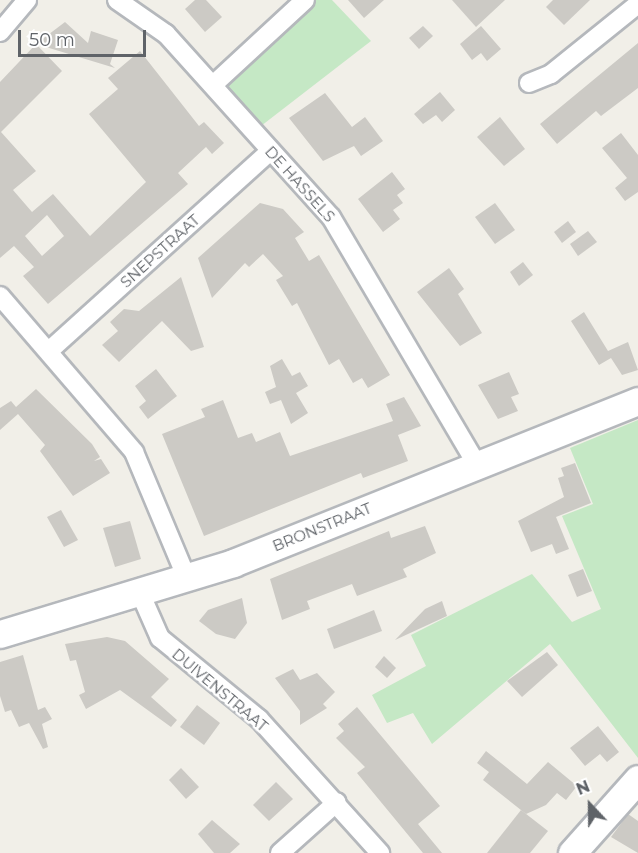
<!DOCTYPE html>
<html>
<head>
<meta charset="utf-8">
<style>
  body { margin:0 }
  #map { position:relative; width:638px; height:853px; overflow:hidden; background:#f1efe8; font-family:Montserrat,sans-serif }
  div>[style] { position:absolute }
  .green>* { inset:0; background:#c5e8c5 }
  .building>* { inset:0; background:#cccac5 }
  .roads { filter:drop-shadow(2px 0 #b5b8bc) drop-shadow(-2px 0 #b5b8bc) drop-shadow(0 2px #b5b8bc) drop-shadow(0 -2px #b5b8bc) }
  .street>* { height:18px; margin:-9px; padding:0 9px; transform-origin:9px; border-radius:9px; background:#fff }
  .secondary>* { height:27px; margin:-13.5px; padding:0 13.5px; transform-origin:13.5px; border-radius:13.5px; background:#fff }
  span { translate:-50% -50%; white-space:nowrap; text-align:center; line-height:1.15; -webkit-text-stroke:4.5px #fff; paint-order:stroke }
  .street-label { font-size:15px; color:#5f6368 }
  .north { position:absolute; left:560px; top:775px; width:60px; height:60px; -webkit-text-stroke:4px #fff; paint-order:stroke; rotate:338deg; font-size:16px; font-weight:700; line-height:24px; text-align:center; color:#5f6368 }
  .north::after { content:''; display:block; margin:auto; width:21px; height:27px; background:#5f6368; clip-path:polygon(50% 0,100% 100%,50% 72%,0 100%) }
  .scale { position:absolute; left:18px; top:30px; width:128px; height:27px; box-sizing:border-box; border:3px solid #5f6368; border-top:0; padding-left:8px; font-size:18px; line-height:21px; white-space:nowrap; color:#5f6368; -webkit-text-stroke:4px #fff; paint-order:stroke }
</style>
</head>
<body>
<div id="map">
  <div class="green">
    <div style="clip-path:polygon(316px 0,332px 0,371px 41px,261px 126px,224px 85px)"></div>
    <div style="clip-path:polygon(638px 420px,638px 758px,550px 644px,432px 744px,413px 713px,387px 723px,372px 695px,426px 666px,411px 635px,532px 574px,572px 622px,601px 609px,562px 516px,593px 504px,570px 448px)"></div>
  </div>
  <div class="building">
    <div style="clip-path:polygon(195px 0,206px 0,222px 17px,205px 32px,185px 9px)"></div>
    <div style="clip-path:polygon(348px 0,384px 0,364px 18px)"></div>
    <div style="clip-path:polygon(452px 0,505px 0,476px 27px)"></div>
    <div style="clip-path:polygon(553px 0,590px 0,564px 25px,546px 7px)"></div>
    <div style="clip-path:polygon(65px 22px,88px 43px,91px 31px,118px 40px,110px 64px,115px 68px,36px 44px)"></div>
    <div style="clip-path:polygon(423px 26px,433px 36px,419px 49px,409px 38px)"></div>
    <div style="clip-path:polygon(481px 26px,501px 49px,487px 61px,481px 53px,472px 60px,460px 44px)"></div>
    <div style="clip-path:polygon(638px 43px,638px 88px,601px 116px,596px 111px,557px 144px,540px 124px)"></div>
    <div style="clip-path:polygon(evenodd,36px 44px,62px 71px,1px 132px,36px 171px,13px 190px,32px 212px,53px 194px,90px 236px,146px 182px,89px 114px,118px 89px,108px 78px,140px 51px,199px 126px,204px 122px,224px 143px,212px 154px,206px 147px,178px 173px,188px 184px,48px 304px,23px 276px,34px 267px,14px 246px,0 258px,0 82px,36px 44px,47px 215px,64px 236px,42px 256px,25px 236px,47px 215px)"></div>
    <div style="clip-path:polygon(440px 92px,455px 110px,442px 122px,436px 115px,423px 124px,414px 114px)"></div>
    <div style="clip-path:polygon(325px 93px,352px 127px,365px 117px,383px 141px,361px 156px,354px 146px,323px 161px,289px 118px)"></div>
    <div style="clip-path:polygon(500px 117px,525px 149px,504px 166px,477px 137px)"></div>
    <div style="clip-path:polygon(621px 133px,638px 155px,638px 192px,625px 201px,615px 188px,627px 178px,602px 148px)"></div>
    <div style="clip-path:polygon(392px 172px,405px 189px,397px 195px,403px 203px,393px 210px,400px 219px,383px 232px,358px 199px)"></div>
    <div style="clip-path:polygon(260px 203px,283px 209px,304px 232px,295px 238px,309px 261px,319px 255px,390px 375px,368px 388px,362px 378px,353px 383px,339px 359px,329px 365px,297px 303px,292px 306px,276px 280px,283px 276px,263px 254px,249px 267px,245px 263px,212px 298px,198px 258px)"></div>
    <div style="clip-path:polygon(495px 203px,515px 230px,495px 244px,475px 217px)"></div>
    <div style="clip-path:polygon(568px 221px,576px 232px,562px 243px,554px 232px)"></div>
    <div style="clip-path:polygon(588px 231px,597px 242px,578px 256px,570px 244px)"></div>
    <div style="clip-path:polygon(523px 262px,533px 275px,519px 286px,510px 272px)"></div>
    <div style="clip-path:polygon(449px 268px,464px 289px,458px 294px,482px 333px,460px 346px,417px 292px)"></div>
    <div style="clip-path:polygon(181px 277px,204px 347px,191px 351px,162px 321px,119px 362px,102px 345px,118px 331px,110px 322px,124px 309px,139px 311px)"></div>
    <div style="clip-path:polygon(584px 312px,608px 351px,628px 342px,638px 370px,622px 375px,611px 358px,599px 365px,571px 321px)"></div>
    <div style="clip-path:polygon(282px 359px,292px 376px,300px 372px,308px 386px,296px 393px,308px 413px,291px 424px,281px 400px,270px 404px,265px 392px,276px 387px,270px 366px)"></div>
    <div style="clip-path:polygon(156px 369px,177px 396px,148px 419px,139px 407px,146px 401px,135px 386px)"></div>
    <div style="clip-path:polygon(509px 372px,519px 394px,511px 397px,518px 411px,498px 419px,478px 385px)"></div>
    <div style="clip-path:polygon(36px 389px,92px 444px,100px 457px,94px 461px,101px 459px,110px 473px,73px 496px,40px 451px,45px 445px,18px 414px,0 430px,0 408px,11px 401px,16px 407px)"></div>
    <div style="clip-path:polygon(404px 397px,421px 426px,398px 435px,408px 461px,363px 478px,361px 473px,204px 536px,162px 434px,205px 417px,201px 409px,223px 400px,238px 438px,252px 433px,256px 442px,280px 432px,290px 456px,393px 421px,386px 404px)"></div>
    <div style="clip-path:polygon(575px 463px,591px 503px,556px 517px,569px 549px,556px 554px,552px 544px,531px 552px,518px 521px,564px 497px,558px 478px,564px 476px,561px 468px)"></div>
    <div style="clip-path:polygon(61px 510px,78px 540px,64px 547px,47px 517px)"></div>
    <div style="clip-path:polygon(130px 521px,141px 559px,115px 567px,103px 528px)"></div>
    <div style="clip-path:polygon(425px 526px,436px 553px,403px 569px,407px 577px,357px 596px,352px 584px,307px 601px,310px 609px,282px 620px,270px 579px,389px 531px,391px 538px)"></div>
    <div style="clip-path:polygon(583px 569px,592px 591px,577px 597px,568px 575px)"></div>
    <div style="clip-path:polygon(242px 598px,247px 623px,235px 639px,216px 634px,199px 621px,208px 610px)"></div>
    <div style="clip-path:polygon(442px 601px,447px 616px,395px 640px,425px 609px)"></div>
    <div style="clip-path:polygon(374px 610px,382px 631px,334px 649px,327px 629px)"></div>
    <div style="clip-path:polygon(107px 637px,125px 641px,169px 679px,151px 697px,177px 720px,171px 727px,120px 690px,86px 709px,79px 695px,85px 692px,76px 660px,70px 661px,65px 644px)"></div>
    <div style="clip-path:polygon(547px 652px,558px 665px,522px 697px,507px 681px)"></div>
    <div style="clip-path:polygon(23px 655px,38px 710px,45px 707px,52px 719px,42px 724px,48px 747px,43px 749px,29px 723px,19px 727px,11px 710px,5px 712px,0 696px,0 662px)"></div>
    <div style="clip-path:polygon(384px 656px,396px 668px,387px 678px,375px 667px)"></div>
    <div style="clip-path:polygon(293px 669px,300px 680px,317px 673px,335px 692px,323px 704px,327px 708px,300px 725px,300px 711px,275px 678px)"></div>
    <div style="clip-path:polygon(197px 705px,220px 723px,204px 745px,180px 727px)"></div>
    <div style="clip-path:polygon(357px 707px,440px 806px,418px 824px,442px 853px,423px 853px,357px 773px,365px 767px,336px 738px,344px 731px,338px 724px)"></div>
    <div style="clip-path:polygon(598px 726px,619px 752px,607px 762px,600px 754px,585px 766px,570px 748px)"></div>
    <div style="clip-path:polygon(486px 751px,527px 784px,548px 762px,577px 786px,566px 800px,557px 793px,546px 805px,526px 814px,483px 780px,489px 772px,477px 763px)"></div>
    <div style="clip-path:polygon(181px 768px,199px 787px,186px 799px,169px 780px)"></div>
    <div style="clip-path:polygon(276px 782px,293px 799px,269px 821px,253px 805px)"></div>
    <div style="clip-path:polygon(521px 810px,548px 831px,530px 853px,487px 853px)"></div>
    <div style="clip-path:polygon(628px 814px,638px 821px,638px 853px,611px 837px)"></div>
    <div style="clip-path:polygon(212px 820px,240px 844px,230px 853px,214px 853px,198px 834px)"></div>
  </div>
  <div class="roads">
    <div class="street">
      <div style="left:117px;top:0;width:60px;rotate:34.8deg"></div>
      <div style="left:166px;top:34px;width:246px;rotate:48deg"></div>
      <div style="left:331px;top:217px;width:288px;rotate:59.5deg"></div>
      <div style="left:0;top:32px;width:42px;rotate:-49.8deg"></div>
      <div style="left:529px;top:83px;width:24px;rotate:-22deg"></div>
      <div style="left:551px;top:74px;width:112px;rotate:-38.8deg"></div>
      <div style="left:213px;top:85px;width:125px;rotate:-42.7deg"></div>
      <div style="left:0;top:296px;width:206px;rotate:49.3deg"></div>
      <div style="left:134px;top:452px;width:138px;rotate:67.3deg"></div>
      <div style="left:50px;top:350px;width:297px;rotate:-42.1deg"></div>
      <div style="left:141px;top:595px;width:47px;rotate:66.2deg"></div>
      <div style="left:160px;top:638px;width:128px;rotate:39.3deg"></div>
      <div style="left:259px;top:719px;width:181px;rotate:47.9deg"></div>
      <div style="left:280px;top:853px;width:76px;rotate:-41.8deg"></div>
    </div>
    <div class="secondary">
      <div style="left:0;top:634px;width:244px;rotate:-16.9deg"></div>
      <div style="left:233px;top:563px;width:436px;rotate:-21.8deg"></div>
      <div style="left:572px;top:853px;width:99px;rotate:-48.3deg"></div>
    </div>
  </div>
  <div class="street-label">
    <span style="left:300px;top:184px;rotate:48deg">DE HASSELS</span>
    <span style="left:160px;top:251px;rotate:-42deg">SNEPSTRAAT</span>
    <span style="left:322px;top:527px;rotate:-22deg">BRONSTRAAT</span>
    <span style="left:220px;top:690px;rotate:40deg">DUIVENSTRAAT</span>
  </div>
  <div class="north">N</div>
  <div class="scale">50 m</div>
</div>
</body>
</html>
